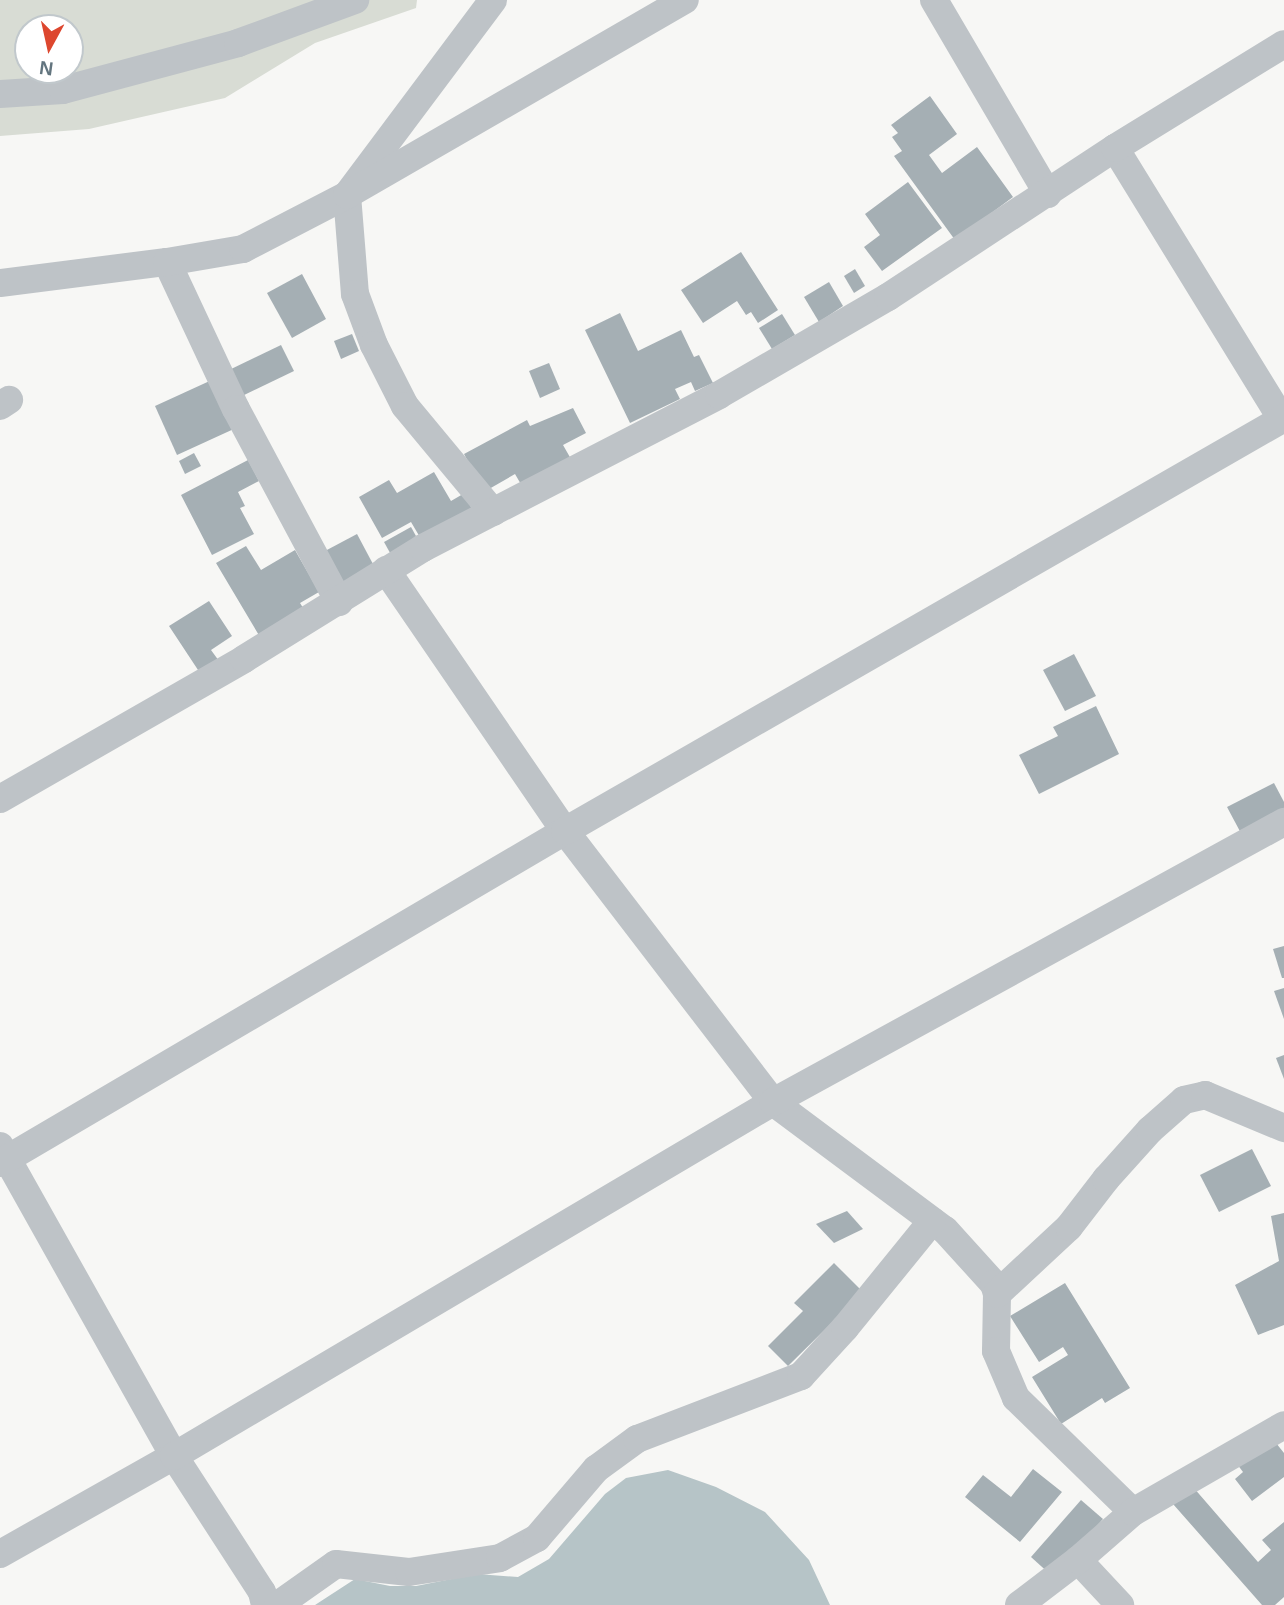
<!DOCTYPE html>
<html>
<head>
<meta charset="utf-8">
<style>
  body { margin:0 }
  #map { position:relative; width:1284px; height:1605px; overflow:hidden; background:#f7f7f5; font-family:Helvetica,sans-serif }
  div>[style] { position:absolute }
  .green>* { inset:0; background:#d8dcd4 }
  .water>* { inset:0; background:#b6c4c7 }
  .building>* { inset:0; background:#a5afb4 }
  .street>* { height:28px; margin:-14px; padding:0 14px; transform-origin:14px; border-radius:14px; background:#bec3c7 }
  span { translate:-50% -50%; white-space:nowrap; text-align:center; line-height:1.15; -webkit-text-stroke:7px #fff; paint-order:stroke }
  .north { position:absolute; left:14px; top:14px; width:70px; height:70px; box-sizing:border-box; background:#fff; border:2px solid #c1c8cc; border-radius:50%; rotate:188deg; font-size:19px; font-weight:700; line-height:28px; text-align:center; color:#63757f }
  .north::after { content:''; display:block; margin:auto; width:24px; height:32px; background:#dd472f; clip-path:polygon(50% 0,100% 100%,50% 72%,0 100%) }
</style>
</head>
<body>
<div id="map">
  <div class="green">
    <div style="clip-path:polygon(evenodd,0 0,417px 0,416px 8px,315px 43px,225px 98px,89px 129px,0 136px,0 0,28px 28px,70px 28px,70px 70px,28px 70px,28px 28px)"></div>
  </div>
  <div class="water">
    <div style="clip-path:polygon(668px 1470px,716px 1487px,765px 1512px,809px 1560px,830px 1605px,315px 1605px,355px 1579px,390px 1586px,416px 1586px,477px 1574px,518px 1577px,549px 1559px,605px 1494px,626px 1478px)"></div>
  </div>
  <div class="building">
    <div style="clip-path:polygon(930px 96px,957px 134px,929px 155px,942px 173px,977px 147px,1013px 197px,955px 240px,894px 156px,902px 151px,892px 137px,898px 133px,891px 125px)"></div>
    <div style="clip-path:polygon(908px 182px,942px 228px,882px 271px,864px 247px,880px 235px,865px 214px)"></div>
    <div style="clip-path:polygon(741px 252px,778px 310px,758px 323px,751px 312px,746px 315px,737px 301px,703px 323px,681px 290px)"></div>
    <div style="clip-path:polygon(855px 269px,865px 286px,854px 293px,844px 276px)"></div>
    <div style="clip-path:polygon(302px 274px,326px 319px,292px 338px,267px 293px)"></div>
    <div style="clip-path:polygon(829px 282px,843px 306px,819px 322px,804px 297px)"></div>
    <div style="clip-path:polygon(620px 313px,638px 351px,681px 330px,694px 357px,699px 355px,713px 383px,695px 391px,691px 382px,675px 389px,680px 399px,630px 423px,585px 330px)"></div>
    <div style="clip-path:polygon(782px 314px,795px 335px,772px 349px,759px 328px)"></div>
    <div style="clip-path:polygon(352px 334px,359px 351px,341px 359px,334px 341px)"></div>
    <div style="clip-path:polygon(281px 345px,294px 371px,240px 397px,227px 371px)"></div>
    <div style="clip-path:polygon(549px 363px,560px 389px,540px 398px,529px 371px)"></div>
    <div style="clip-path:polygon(214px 379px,236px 428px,177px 455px,155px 406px)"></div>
    <div style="clip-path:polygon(573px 408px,586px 433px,563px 445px,571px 459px,522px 486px,515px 474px,489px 489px,479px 482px,464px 454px,527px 420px,530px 426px)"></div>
    <div style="clip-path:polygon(194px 453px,201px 466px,185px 474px,179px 461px)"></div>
    <div style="clip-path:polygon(248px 460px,259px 481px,238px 492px,245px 506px,240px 508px,254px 534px,212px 555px,181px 495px)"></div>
    <div style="clip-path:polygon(434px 472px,451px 501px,463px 494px,473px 510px,421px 539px,411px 522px,382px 538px,359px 497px,389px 480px,397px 493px)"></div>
    <div style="clip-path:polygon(411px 527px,421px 545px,394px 560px,384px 542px)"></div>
    <div style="clip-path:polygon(357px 534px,374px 566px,341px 583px,325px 551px)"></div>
    <div style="clip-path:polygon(246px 546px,261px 570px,295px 550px,319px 592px,300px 603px,305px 611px,260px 637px,216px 563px)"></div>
    <div style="clip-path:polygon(209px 601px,232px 636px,211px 650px,219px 661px,200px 673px,169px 626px)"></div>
    <div style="clip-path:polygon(1074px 654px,1096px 696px,1065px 711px,1043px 670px)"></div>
    <div style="clip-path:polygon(1096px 706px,1119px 754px,1039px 794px,1019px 755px,1058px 736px,1053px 727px)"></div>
    <div style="clip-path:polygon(1274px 783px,1284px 802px,1284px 815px,1243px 837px,1227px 807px)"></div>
    <div style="clip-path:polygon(1284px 946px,1284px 978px,1282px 978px,1273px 949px)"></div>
    <div style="clip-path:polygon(1284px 988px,1284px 1019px,1274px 991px)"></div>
    <div style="clip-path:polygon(1284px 1055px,1284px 1079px,1276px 1058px)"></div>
    <div style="clip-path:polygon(1252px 1149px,1271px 1186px,1219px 1212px,1200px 1175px)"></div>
    <div style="clip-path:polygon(847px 1211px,863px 1229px,834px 1243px,816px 1224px)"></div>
    <div style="clip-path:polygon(1284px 1213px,1284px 1325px,1258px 1335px,1235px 1285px,1279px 1261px,1271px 1216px)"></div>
    <div style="clip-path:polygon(834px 1263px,863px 1292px,788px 1366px,768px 1346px,803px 1311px,794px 1303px)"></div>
    <div style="clip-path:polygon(1065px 1283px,1130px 1388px,1105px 1403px,1102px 1398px,1061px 1424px,1032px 1377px,1068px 1355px,1063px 1347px,1039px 1362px,1010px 1316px)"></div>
    <div style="clip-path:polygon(1272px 1438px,1284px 1453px,1284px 1477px,1252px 1501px,1235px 1479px,1243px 1472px,1237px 1464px)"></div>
    <div style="clip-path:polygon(1033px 1469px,1062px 1492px,1020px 1542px,965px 1497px,983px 1475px,1011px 1497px)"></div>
    <div style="clip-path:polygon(1193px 1487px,1258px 1562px,1271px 1550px,1262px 1540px,1284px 1522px,1284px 1597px,1275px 1605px,1262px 1605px,1173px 1504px)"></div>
    <div style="clip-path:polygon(1081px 1500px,1103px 1519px,1052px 1576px,1031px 1557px)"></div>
  </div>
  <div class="street">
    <div style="left:493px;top:0;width:244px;rotate:126.8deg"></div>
    <div style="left:347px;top:195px;width:99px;rotate:85.4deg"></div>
    <div style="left:355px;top:294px;width:54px;rotate:69.6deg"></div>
    <div style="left:374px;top:345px;width:68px;rotate:63.1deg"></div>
    <div style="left:405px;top:406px;width:138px;rotate:50.3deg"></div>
    <div style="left:934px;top:0;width:225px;rotate:59.6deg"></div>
    <div style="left:0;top:94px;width:63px;rotate:-3.6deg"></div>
    <div style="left:63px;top:90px;width:181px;rotate:-15deg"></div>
    <div style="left:238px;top:43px;width:125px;rotate:-20.2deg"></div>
    <div style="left:1115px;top:148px;width:318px;rotate:58.4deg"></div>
    <div style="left:167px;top:262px;width:162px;rotate:64.9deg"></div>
    <div style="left:236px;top:409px;width:219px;rotate:61.9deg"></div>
    <div style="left:0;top:283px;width:168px;rotate:-7.2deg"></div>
    <div style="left:167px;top:262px;width:77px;rotate:-9.7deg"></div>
    <div style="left:243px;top:249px;width:117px;rotate:-27.4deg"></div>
    <div style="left:347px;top:195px;width:390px;rotate:-30deg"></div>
    <div style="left:0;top:406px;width:11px;rotate:-34deg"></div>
    <div style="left:386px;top:570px;width:316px;rotate:55.6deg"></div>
    <div style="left:565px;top:831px;width:342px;rotate:52.5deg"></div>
    <div style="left:773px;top:1102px;width:214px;rotate:36.7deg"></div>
    <div style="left:945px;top:1230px;width:73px;rotate:47.8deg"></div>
    <div style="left:994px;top:1284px;width:10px;rotate:73deg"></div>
    <div style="left:997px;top:1294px;width:57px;rotate:91deg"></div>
    <div style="left:996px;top:1351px;width:51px;rotate:66.9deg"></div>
    <div style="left:1016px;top:1398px;width:163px;rotate:44.3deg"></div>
    <div style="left:0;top:799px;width:281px;rotate:-29.8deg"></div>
    <div style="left:244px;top:659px;width:211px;rotate:-31.8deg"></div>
    <div style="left:423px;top:548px;width:333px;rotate:-27.3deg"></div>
    <div style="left:719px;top:395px;width:195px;rotate:-30.1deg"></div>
    <div style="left:888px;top:297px;width:272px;rotate:-33.3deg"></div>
    <div style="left:1115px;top:148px;width:198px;rotate:-31.6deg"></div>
    <div style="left:0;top:1146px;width:355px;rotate:60.7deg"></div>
    <div style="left:174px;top:1456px;width:162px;rotate:57.1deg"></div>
    <div style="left:262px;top:1592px;width:13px;rotate:77deg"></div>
    <div style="left:0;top:1163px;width:655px;rotate:-30.44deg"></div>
    <div style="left:565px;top:831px;width:829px;rotate:-29.87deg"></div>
    <div style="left:997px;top:1294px;width:98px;rotate:-42.9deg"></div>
    <div style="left:1069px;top:1227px;width:61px;rotate:-52.4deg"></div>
    <div style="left:1106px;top:1179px;width:66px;rotate:-48.1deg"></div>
    <div style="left:1150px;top:1130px;width:45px;rotate:-41.4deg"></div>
    <div style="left:1184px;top:1100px;width:22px;rotate:-13deg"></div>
    <div style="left:1205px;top:1095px;width:86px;rotate:22.7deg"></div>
    <div style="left:0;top:1554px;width:200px;rotate:-29.4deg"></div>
    <div style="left:174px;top:1456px;width:696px;rotate:-30.58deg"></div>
    <div style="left:773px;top:1102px;width:583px;rotate:-28.72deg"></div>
    <div style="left:1078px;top:1560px;width:62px;rotate:47deg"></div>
    <div style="left:278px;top:1605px;width:71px;rotate:-35.3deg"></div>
    <div style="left:336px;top:1564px;width:73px;rotate:6.3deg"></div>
    <div style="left:409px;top:1572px;width:92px;rotate:-8.7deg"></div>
    <div style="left:500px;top:1558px;width:42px;rotate:-28.4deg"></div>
    <div style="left:537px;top:1538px;width:91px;rotate:-49.5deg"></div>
    <div style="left:596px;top:1469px;width:51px;rotate:-36.2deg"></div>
    <div style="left:637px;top:1439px;width:176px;rotate:-21deg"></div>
    <div style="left:801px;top:1376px;width:65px;rotate:-47.5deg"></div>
    <div style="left:845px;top:1328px;width:138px;rotate:-50.9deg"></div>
    <div style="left:1019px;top:1605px;width:74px;rotate:-37.3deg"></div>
    <div style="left:1078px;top:1560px;width:73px;rotate:-41.1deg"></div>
    <div style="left:1133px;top:1512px;width:174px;rotate:-29.9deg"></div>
  </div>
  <div class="north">N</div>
</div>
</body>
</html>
